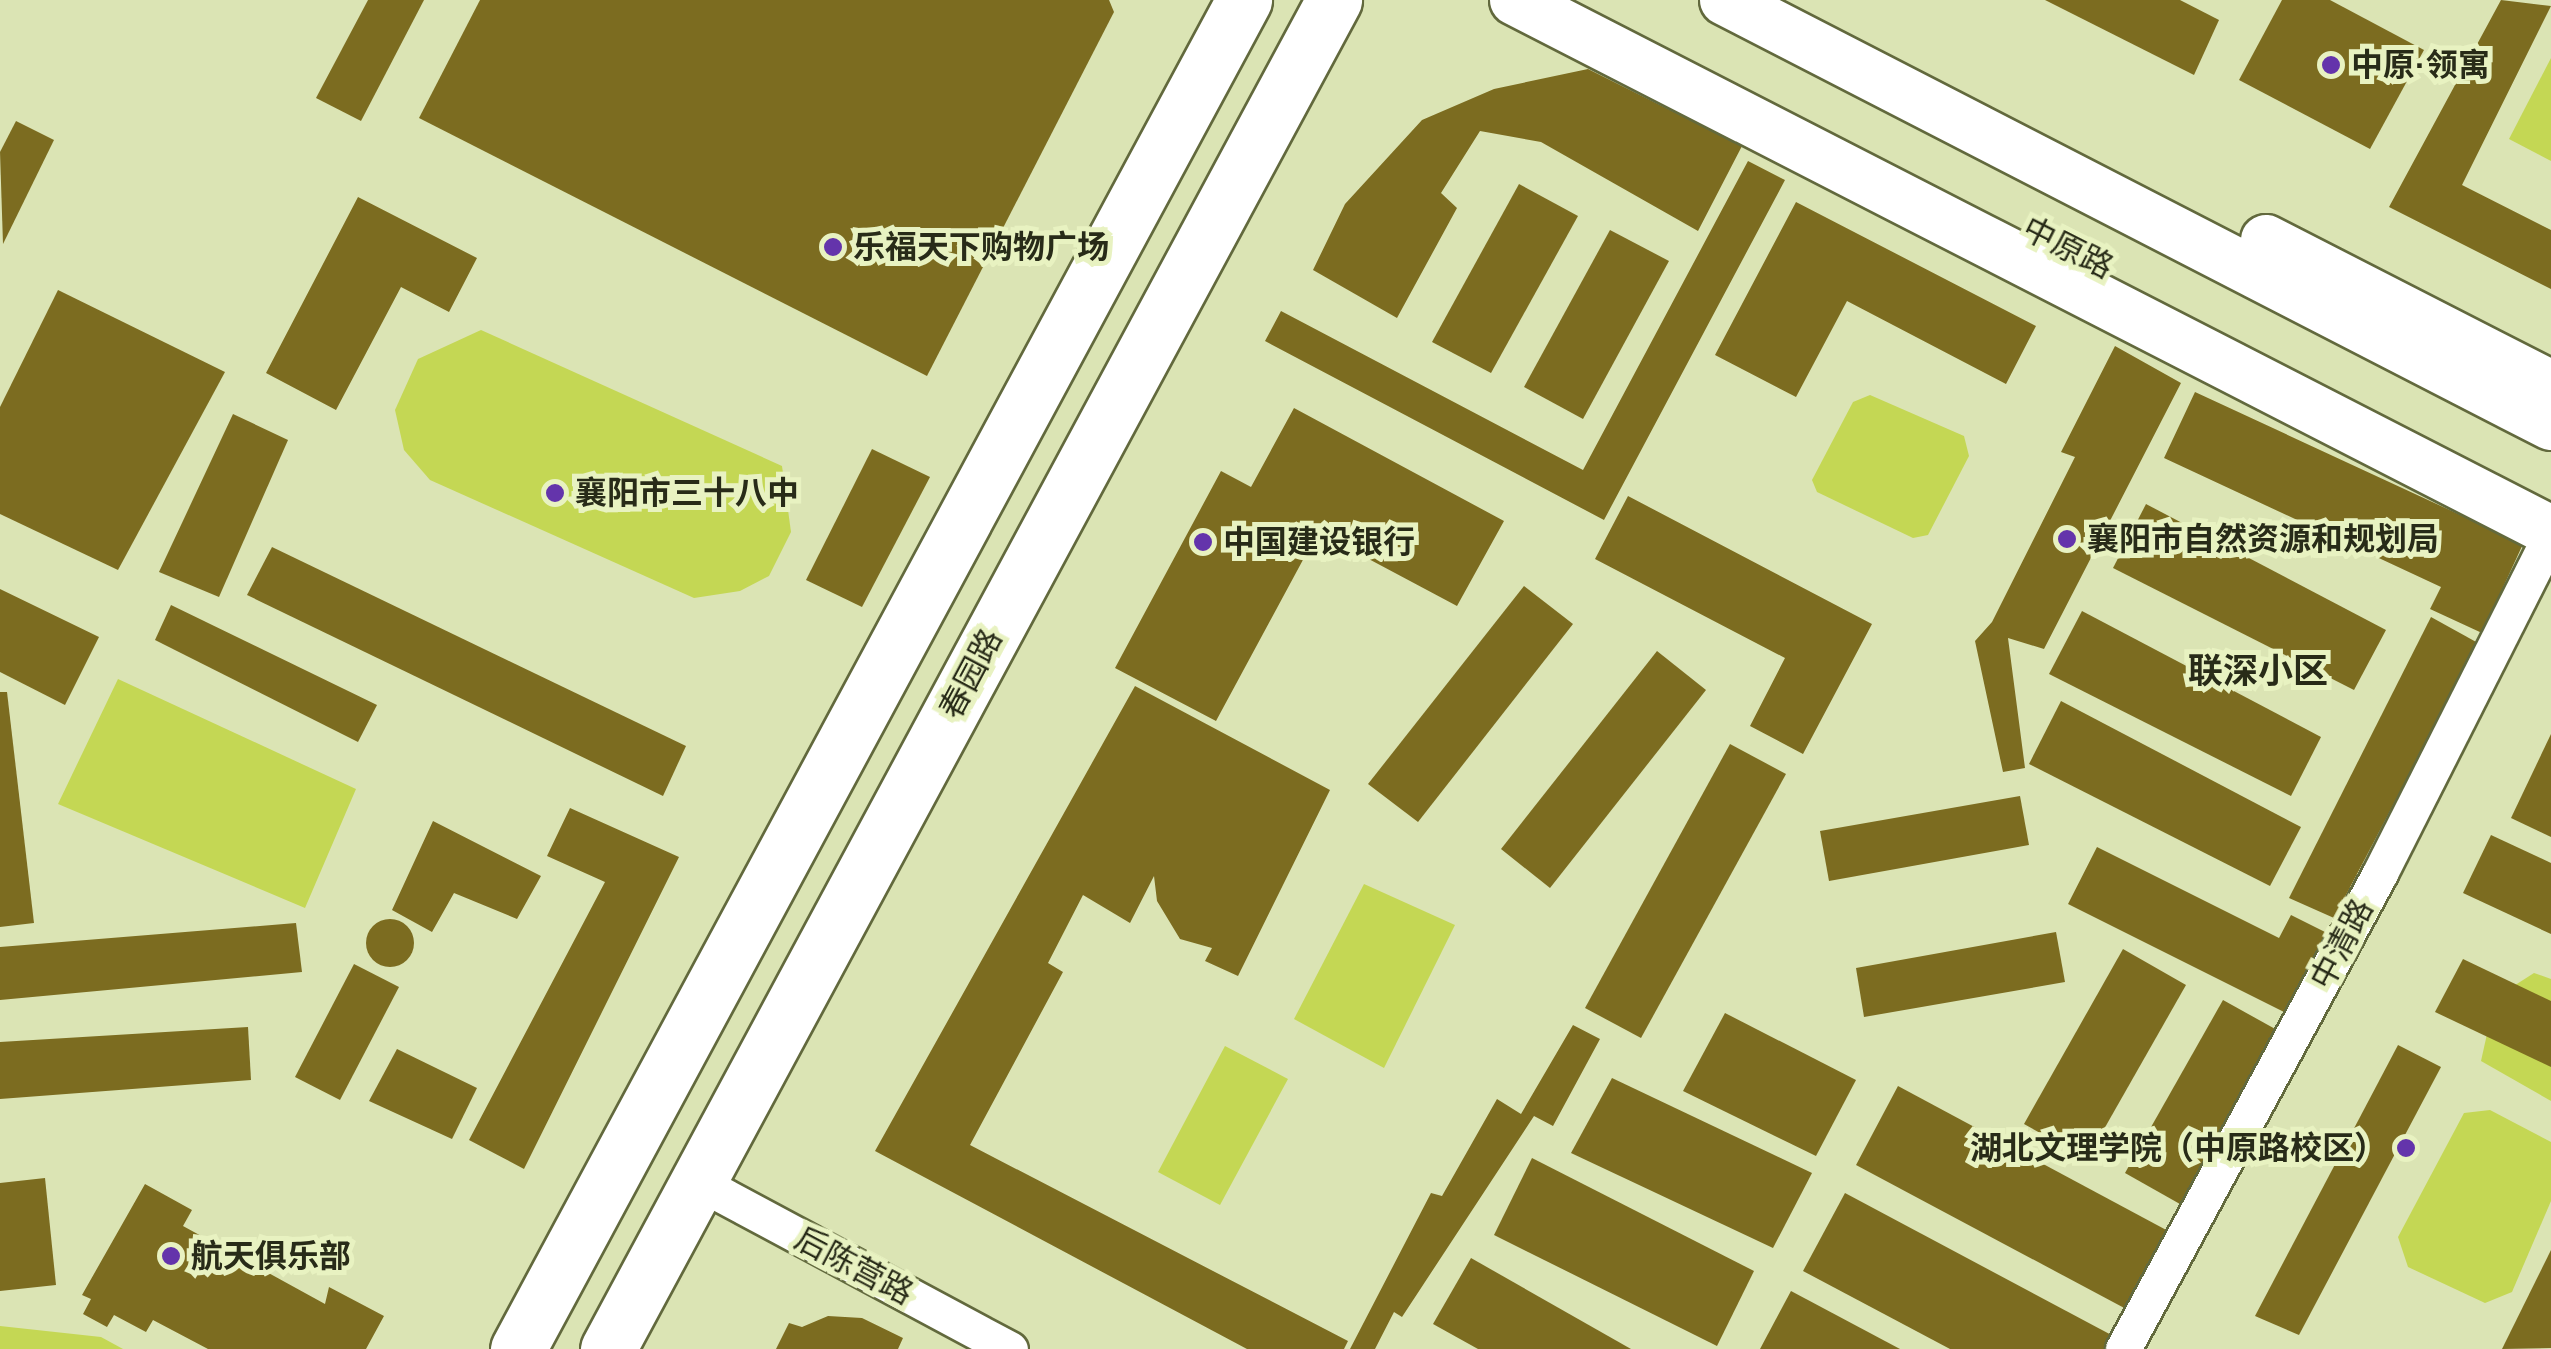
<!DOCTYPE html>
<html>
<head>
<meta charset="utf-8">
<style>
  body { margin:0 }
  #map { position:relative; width:2551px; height:1349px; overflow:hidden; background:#dbe4b4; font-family:Arial,"Noto Sans SC",sans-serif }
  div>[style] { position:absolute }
  .green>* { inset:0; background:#c4d754 }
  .building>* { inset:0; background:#7c6c20 }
  .round { border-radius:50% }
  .roads { filter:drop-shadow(2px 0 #62693d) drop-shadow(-2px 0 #62693d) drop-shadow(0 2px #62693d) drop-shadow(0 -2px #62693d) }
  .street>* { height:35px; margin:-17.5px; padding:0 17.5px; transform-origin:17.5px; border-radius:17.5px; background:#fff }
  .secondary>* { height:50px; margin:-25px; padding:0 25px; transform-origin:25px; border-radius:25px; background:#fff }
  .primary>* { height:55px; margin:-27.5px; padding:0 27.5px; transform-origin:27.5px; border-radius:27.5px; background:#fff }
  .dots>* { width:28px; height:28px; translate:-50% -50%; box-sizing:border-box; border:5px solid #e8f2c1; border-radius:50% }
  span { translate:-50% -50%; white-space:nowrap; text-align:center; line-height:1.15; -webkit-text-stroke:10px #e8f2c1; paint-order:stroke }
  .poi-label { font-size:32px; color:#282b18; font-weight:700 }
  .left { translate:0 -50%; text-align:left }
  .right { translate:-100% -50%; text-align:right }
  .street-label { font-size:32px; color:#282b18 }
  .neighbourhood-label { font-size:35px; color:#282b18; font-weight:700 }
</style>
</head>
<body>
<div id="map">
  <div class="green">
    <div style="clip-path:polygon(2551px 58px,2551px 161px,2509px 139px)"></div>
    <div style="clip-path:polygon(481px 330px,782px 466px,791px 532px,769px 576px,740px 591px,694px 598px,430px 480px,404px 450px,395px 410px,418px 359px)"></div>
    <div style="clip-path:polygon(1870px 395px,1964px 436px,1969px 456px,1928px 535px,1913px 538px,1817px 492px,1812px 480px,1853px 402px)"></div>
    <div style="clip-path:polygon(118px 679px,356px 789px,305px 908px,58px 804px)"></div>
    <div style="clip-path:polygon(1364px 884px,1455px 925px,1384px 1068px,1294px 1019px)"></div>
    <div style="clip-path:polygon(2534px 973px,2551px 979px,2551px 1101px,2481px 1061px,2495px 998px)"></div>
    <div style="clip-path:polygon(1225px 1046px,1288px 1079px,1220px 1205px,1158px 1172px)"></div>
    <div style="clip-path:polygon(2490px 1110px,2551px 1142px,2551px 1201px,2512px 1292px,2485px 1303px,2408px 1267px,2398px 1237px,2464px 1113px)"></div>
    <div style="clip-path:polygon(0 1326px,101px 1337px,123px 1349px,0 1349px)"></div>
  </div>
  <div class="building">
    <div style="clip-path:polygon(368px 0,424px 0,361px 121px,316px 98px)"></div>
    <div style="clip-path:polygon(480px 0,1109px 0,1114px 12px,927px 376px,419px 118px)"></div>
    <div style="clip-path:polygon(2045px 0,2180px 0,2219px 20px,2194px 75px)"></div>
    <div style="clip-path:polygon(2282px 0,2330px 0,2424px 50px,2370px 149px,2239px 80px)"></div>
    <div style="clip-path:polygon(2501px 0,2551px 6px,2462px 185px,2551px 230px,2551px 289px,2389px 207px)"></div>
    <div style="clip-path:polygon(1588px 69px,1742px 146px,1698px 231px,1541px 142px,1480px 131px,1441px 193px,1457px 208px,1397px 318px,1313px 270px,1345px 204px,1422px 120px,1494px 89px)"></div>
    <div style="clip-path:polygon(16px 121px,54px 140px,3px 244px,0 152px)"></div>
    <div style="clip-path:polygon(1748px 161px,1785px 180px,1604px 520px,1265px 341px,1281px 311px,1583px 470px)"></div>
    <div style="clip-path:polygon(1519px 184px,1578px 216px,1491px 373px,1432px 342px)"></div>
    <div style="clip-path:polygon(358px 197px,477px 258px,449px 312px,401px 287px,336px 410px,266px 373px)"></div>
    <div style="clip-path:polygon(1796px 202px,2036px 326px,2006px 384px,1847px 301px,1796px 397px,1715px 355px)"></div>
    <div style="clip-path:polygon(1610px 230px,1669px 261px,1583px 419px,1524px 387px)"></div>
    <div style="clip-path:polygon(58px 290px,225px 372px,118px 570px,0 514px,0 407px)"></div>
    <div style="clip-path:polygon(2115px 346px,2181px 383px,2044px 649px,2008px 638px,2025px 768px,2003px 772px,1975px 641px,1992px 622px,2075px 457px,2061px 452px)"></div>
    <div style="clip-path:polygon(2195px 392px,2523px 544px,2482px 633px,2430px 609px,2441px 587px,2164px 458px)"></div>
    <div style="clip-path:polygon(1294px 408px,1504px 521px,1457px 606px,1318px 532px,1216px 721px,1115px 668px,1221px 471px,1251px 487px)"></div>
    <div style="clip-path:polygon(233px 414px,288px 440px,219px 597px,159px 572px)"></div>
    <div style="clip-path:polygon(872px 449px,930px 477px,862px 607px,806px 580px)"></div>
    <div style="clip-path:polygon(1628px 496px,1872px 624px,1803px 754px,1750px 726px,1785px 658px,1595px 559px)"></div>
    <div style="clip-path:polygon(2146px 504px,2386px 630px,2354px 690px,2113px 568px)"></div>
    <div style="clip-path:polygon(272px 547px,686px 746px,663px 796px,247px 595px)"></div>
    <div style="clip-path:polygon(1524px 586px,1573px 624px,1418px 822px,1368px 784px)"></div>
    <div style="clip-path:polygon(0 589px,99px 637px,65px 705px,0 672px)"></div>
    <div style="clip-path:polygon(171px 605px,377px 705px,358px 742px,155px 640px)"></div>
    <div style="clip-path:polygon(2082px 611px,2321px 737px,2291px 796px,2049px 674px)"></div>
    <div style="clip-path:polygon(2431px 617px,2478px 643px,2334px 918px,2289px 898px)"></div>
    <div style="clip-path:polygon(1657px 651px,1706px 690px,1550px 888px,1501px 849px)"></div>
    <div style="clip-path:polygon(1135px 686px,1330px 790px,1238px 976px,1205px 961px,1212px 948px,1180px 939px,1157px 901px,1154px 876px,1130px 923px,1083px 895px,1048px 963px,1063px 972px,970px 1145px,1348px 1341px,1344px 1349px,1247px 1349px,875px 1151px)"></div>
    <div style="clip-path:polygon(0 692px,7px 692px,34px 923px,0 927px)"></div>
    <div style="clip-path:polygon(2061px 701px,2301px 827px,2270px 886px,2029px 764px)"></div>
    <div style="clip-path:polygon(2551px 734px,2551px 837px,2511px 818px)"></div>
    <div style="clip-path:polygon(1730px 744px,1786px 774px,1641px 1038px,1585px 1008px)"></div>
    <div style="clip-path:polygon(2020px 796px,2029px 845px,1829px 881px,1820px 831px)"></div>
    <div style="clip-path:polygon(570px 808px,679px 857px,524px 1169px,469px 1140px,605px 882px,547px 856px)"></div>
    <div style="clip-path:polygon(433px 821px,541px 876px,517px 919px,454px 893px,432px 932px,392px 910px)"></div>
    <div style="clip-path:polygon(2491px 835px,2551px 863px,2551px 934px,2463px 893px)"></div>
    <div style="clip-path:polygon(2097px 847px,2279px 938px,2291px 915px,2333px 936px,2292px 1016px,2068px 904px)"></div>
    <div class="round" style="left:366px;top:919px;width:48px;height:48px"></div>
    <div style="clip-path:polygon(296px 923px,302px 972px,0 1000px,0 947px)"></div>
    <div style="clip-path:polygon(2056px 932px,2065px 982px,1864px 1017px,1856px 968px)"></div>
    <div style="clip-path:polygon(2123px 949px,2186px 985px,2087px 1159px,2024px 1124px)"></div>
    <div style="clip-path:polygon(2463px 959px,2551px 1001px,2551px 1067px,2435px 1012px)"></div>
    <div style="clip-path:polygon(354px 964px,399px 987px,340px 1100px,295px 1077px)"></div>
    <div style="clip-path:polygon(2223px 1000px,2286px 1035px,2187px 1208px,2125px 1173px)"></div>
    <div style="clip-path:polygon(1725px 1013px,1856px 1080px,1816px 1156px,1683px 1091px)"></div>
    <div style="clip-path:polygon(1573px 1025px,1600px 1039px,1553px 1126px,1534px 1116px,1402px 1317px,1394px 1312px,1375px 1349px,1350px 1349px,1431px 1193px,1442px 1196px,1497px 1099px,1521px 1114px)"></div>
    <div style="clip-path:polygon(248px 1027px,251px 1080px,0 1099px,0 1042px)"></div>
    <div style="clip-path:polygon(2398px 1045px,2441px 1067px,2299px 1335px,2255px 1316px)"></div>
    <div style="clip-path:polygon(397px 1049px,477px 1088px,452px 1139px,369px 1101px)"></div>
    <div style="clip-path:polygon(1612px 1078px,1812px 1173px,1773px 1248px,1571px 1153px)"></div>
    <div style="clip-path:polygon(1898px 1086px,2170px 1232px,2128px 1310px,1856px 1165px)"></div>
    <div style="clip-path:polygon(1532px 1158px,1754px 1271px,1717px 1346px,1494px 1235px)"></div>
    <div style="clip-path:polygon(45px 1178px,56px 1285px,0 1291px,0 1183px)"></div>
    <div style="clip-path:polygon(145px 1184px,192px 1210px,183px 1226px,325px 1304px,329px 1287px,384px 1316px,366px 1349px,208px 1349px,153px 1320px,146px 1332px,114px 1315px,107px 1327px,83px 1314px,91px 1299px,82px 1295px)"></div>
    <div style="clip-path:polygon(1845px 1193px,2117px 1338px,2111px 1349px,1950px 1349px,1803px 1271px)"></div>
    <div style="clip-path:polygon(2551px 1250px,2551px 1348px,2502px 1349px)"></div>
    <div style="clip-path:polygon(1471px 1258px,1631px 1349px,1478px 1349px,1433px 1324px)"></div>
    <div style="clip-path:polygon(1791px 1291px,1900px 1349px,1760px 1349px)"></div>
    <div style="clip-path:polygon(828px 1316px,862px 1318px,903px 1338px,898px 1349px,776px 1349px,789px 1323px,802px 1327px)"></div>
  </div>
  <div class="roads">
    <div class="street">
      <div style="left:698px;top:1182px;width:354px;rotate:28.2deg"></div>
      <div style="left:2123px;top:1349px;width:541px;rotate:-61.63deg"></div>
      <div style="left:2380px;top:873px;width:379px;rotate:-63.2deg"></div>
    </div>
    <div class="secondary">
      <div style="left:1515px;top:0;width:1164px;rotate:27.14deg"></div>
      <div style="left:1725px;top:0;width:929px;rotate:27.23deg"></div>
      <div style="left:2266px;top:240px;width:320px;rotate:27.1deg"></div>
    </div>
    <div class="primary">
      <div style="left:518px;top:1349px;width:1532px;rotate:-61.71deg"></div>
      <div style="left:608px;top:1349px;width:1532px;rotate:-61.71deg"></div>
    </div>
  </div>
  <div class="dots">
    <div style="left:2331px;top:65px;background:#6434ab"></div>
    <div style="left:833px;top:247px;background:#6434ab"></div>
    <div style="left:555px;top:493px;background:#6434ab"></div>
    <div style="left:2067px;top:539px;background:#6434ab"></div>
    <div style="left:1203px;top:542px;background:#6434ab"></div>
    <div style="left:2406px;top:1148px;background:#6434ab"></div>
    <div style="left:171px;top:1256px;background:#6434ab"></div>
  </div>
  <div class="poi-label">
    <span class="left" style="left:2351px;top:65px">中原·领寓</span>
    <span class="left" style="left:853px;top:247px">乐福天下购物广场</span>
    <span class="left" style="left:575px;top:493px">襄阳市三十八中</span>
    <span class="left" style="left:2087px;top:539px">襄阳市自然资源和规划局</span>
    <span class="left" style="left:1223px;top:542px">中国建设银行</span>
    <span class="right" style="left:2386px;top:1148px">湖北文理学院（中原路校区）</span>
    <span class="left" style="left:191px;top:1256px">航天俱乐部</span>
  </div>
  <div class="street-label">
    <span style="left:2068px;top:248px;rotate:27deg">中原路</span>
    <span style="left:971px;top:674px;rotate:-62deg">春园路</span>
    <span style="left:2342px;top:944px;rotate:-62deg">中清路</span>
    <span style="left:854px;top:1266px;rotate:28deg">后陈营路</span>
  </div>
  <div class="neighbourhood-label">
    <span style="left:2258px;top:671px">联深小区</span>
  </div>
</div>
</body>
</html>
